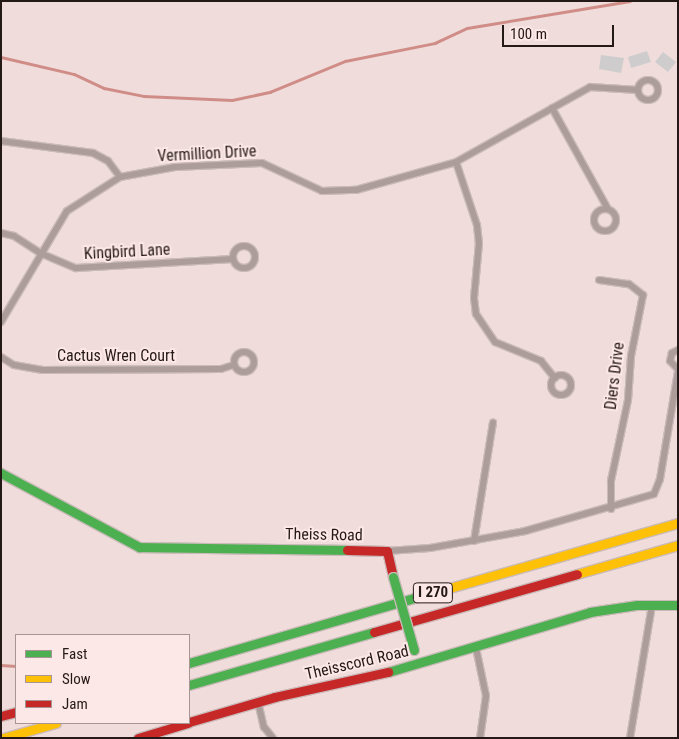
<!DOCTYPE html>
<html>
<head>
<meta charset="utf-8">
<style>
  body { margin:0 }
  #map { position:relative; width:679px; height:739px; overflow:hidden; background:#f0dddb; font-family:"Roboto Condensed",sans-serif }
  div>[style] { position:absolute }
  .stream>* { height:2.5px; margin:-1.25px; padding:0 1.25px; transform-origin:1.25px; border-radius:1.25px; background:#d08d88 }
  .building>* { inset:0; background:#cecccd }
  .roads { filter:drop-shadow(1px 0 #cabbba) drop-shadow(-1px 0 #cabbba) drop-shadow(0 1px #cabbba) drop-shadow(0 -1px #cabbba) }
  .street>* { height:6px; margin:-3px; padding:0 3px; transform-origin:3px; border-radius:3px; background:#ac9d9b }
  .street>.ring { margin:-3px; padding:0; box-sizing:content-box; background:none; border:6px solid #ac9d9b; border-radius:50% }
  .fast>* { height:9px; margin:-4.5px; padding:0 4.5px; transform-origin:4.5px; border-radius:4.5px; background:#4caf50 }
  .slow>* { height:9px; margin:-4.5px; padding:0 4.5px; transform-origin:4.5px; border-radius:4.5px; background:#ffc107 }
  .jam>* { height:9px; margin:-4.5px; padding:0 4.5px; transform-origin:4.5px; border-radius:4.5px; background:#c62828 }
  .bridges { filter:drop-shadow(1px 0 #cabbba) drop-shadow(-1px 0 #cabbba) drop-shadow(0 1px #cabbba) drop-shadow(0 -1px #cabbba) }
  .fast-bridge>* { height:9px; margin:-4.5px; padding:0 4.5px; transform-origin:4.5px; border-radius:4.5px; background:#4caf50 }
  span { translate:-50% -50%; white-space:nowrap; text-align:center; line-height:1.15; -webkit-text-stroke:4px #fce8e6; paint-order:stroke }
  .shield-label span { padding:1px 4px; background:#fce8e6; border:1px solid; border-radius:4px; -webkit-text-stroke-width:0 }
  .shield-label { font-size:15px; color:#251918; font-weight:700 }
  .street-label { font-size:16px; color:#251918 }
  .frame { position:absolute; inset:0; border:2px solid #251918; pointer-events:none }
  .legend { position:absolute; left:15px; top:634px; width:175px; height:90px; box-sizing:border-box; background:#fce8e6; border:1px solid #a69594; margin:0; padding:6px 9px; list-style:none; font-size:15px; color:#251918 }
  .legend li { display:flex; align-items:center; gap:10px; height:25px }
  .legend b { width:25px; border:1px solid #a69594 }
  .scale { position:absolute; left:502px; top:25px; width:112px; height:22px; box-sizing:border-box; border:2px solid #251918; border-top:0; padding-left:6px; font-size:15px; line-height:18px; white-space:nowrap; color:#251918; -webkit-text-stroke:4px #fce8e6; paint-order:stroke }
</style>
</head>
<body>
<div id="map">
  <div class="stream">
    <div style="left:1px;top:57px;width:75px;rotate:13.1deg"></div>
    <div style="left:74px;top:74px;width:33px;rotate:25deg"></div>
    <div style="left:104px;top:88px;width:41px;rotate:11.3deg"></div>
    <div style="left:144px;top:96px;width:88px;rotate:2.6deg"></div>
    <div style="left:232px;top:100px;width:39px;rotate:-12deg"></div>
    <div style="left:270px;top:92px;width:81px;rotate:-22.5deg"></div>
    <div style="left:345px;top:61px;width:92px;rotate:-11.3deg"></div>
    <div style="left:435px;top:43px;width:35px;rotate:-25deg"></div>
    <div style="left:467px;top:28px;width:165px;rotate:-9.4deg"></div>
    <div style="left:1px;top:665px;width:15px;rotate:4deg"></div>
  </div>
  <div class="building">
    <div style="clip-path:polygon(647px 51px,651px 62px,631px 68px,628px 57px)"></div>
    <div style="clip-path:polygon(663px 52px,676px 62px,668px 72px,655px 62px)"></div>
    <div style="clip-path:polygon(601px 55px,624px 58px,621px 73px,599px 69px)"></div>
  </div>
  <div class="roads">
    <div class="street">
      <div class="ring" style="left:638px;top:80px;width:14px;height:14px"></div>
      <div style="left:552px;top:108px;width:115px;rotate:61deg"></div>
      <div style="left:1px;top:141px;width:93px;rotate:7.4deg"></div>
      <div style="left:93px;top:153px;width:17px;rotate:28deg"></div>
      <div style="left:108px;top:161px;width:20px;rotate:53deg"></div>
      <div style="left:456px;top:162px;width:66px;rotate:71.6deg"></div>
      <div style="left:477px;top:225px;width:18px;rotate:84deg"></div>
      <div style="left:479px;top:243px;width:55px;rotate:95.2deg"></div>
      <div style="left:474px;top:298px;width:16px;rotate:83deg"></div>
      <div style="left:476px;top:314px;width:34px;rotate:56deg"></div>
      <div style="left:495px;top:342px;width:50px;rotate:22.4deg"></div>
      <div style="left:541px;top:361px;width:22px;rotate:51deg"></div>
      <div class="ring" style="left:594px;top:209px;width:16px;height:16px"></div>
      <div style="left:1px;top:233px;width:13px;rotate:13deg"></div>
      <div style="left:14px;top:236px;width:31px;rotate:33deg"></div>
      <div style="left:40px;top:253px;width:39px;rotate:23deg"></div>
      <div style="left:76px;top:268px;width:157px;rotate:-3.3deg"></div>
      <div class="ring" style="left:233px;top:246px;width:16px;height:16px"></div>
      <div style="left:599px;top:280px;width:30px;rotate:8deg"></div>
      <div style="left:629px;top:284px;width:18px;rotate:38deg"></div>
      <div style="left:643px;top:295px;width:62px;rotate:101.1deg"></div>
      <div style="left:631px;top:356px;width:44px;rotate:93.9deg"></div>
      <div style="left:628px;top:400px;width:83px;rotate:101.9deg"></div>
      <div style="left:611px;top:481px;width:28px;rotate:90deg"></div>
      <div style="left:1px;top:322px;width:129px;rotate:-59.3deg"></div>
      <div style="left:67px;top:211px;width:63px;rotate:-32.7deg"></div>
      <div style="left:120px;top:177px;width:56px;rotate:-10.3deg"></div>
      <div style="left:175px;top:167px;width:87px;rotate:-2.6deg"></div>
      <div style="left:262px;top:163px;width:66px;rotate:25deg"></div>
      <div style="left:322px;top:191px;width:34px;rotate:-2deg"></div>
      <div style="left:356px;top:190px;width:104px;rotate:-15.6deg"></div>
      <div style="left:456px;top:162px;width:154px;rotate:-29.2deg"></div>
      <div style="left:590px;top:87px;width:48px;rotate:3.6deg"></div>
      <div style="left:678px;top:350px;width:7px;rotate:153deg"></div>
      <div style="left:672px;top:353px;width:8px;rotate:104deg"></div>
      <div style="left:670px;top:361px;width:11px;rotate:45deg"></div>
      <div class="ring" style="left:234px;top:352px;width:14px;height:14px"></div>
      <div style="left:1px;top:357px;width:15px;rotate:32deg"></div>
      <div style="left:14px;top:365px;width:29px;rotate:10deg"></div>
      <div style="left:43px;top:370px;width:178px;rotate:-0.3deg"></div>
      <div style="left:221px;top:369px;width:13px;rotate:-18deg"></div>
      <div class="ring" style="left:551px;top:375px;width:14px;height:14px"></div>
      <div style="left:474px;top:541px;width:120px;rotate:-80.9deg"></div>
      <div style="left:387px;top:551px;width:43px;rotate:-4deg"></div>
      <div style="left:430px;top:548px;width:97px;rotate:-10.1deg"></div>
      <div style="left:525px;top:531px;width:134px;rotate:-16deg"></div>
      <div style="left:654px;top:494px;width:16px;rotate:-68deg"></div>
      <div style="left:660px;top:479px;width:109px;rotate:-80.5deg"></div>
      <div style="left:476px;top:648px;width:49px;rotate:78.2deg"></div>
      <div style="left:486px;top:696px;width:42px;rotate:98.1deg"></div>
      <div style="left:258px;top:702px;width:26px;rotate:77deg"></div>
      <div style="left:264px;top:727px;width:14px;rotate:51deg"></div>
      <div style="left:630px;top:738px;width:135px;rotate:-80.6deg"></div>
    </div>
    <div class="fast">
      <div style="left:1px;top:473px;width:157px;rotate:28.2deg"></div>
      <div style="left:139px;top:547px;width:208px;rotate:0.8deg"></div>
      <div style="left:189px;top:663px;width:260px;rotate:-16.1deg"></div>
      <div style="left:388px;top:672px;width:211px;rotate:-16.5deg"></div>
      <div style="left:590px;top:612px;width:48px;rotate:-8.5deg"></div>
      <div style="left:637px;top:605px;width:41px"></div>
      <div style="left:189px;top:685px;width:192px;rotate:-16deg"></div>
    </div>
    <div class="slow">
      <div style="left:577px;top:574px;width:105px;rotate:-16deg"></div>
      <div style="left:439px;top:591px;width:248px;rotate:-15.9deg"></div>
      <div style="left:3px;top:738px;width:55px;rotate:-15.8deg"></div>
    </div>
    <div class="jam">
      <div style="left:347px;top:550px;width:40px;rotate:1.4deg"></div>
      <div style="left:387px;top:551px;width:27px;rotate:77deg"></div>
      <div style="left:374px;top:632px;width:211px;rotate:-15.9deg"></div>
      <div style="left:1px;top:716px;width:16px;rotate:-15deg"></div>
      <div style="left:189px;top:722px;width:90px;rotate:-16.2deg"></div>
      <div style="left:275px;top:697px;width:116px;rotate:-12.5deg"></div>
      <div style="left:138px;top:738px;width:52px;rotate:-16.7deg"></div>
    </div>
  </div>
  <div class="bridges">
    <div class="fast-bridge">
      <div style="left:393px;top:577px;width:76px;rotate:74deg"></div>
    </div>
  </div>
  <div class="shield-label">
    <span style="left:433px;top:593px">I 270</span>
  </div>
  <div class="street-label">
    <span style="left:207px;top:154px;rotate:-3deg">Vermillion Drive</span>
    <span style="left:127px;top:252px;rotate:-3deg">Kingbird Lane</span>
    <span style="left:116px;top:356px">Cactus Wren Court</span>
    <span style="left:615px;top:376px;rotate:-83deg">Diers Drive</span>
    <span style="left:324px;top:535px;rotate:1deg">Theiss Road</span>
    <span style="left:357px;top:663px;rotate:-13deg">Theisscord Road</span>
  </div>
  <div class="frame"></div>
  <ul class="legend">
  <li><b style="height:6px;background:#4caf50"></b>Fast</li>
  <li><b style="height:6px;background:#ffc107"></b>Slow</li>
  <li><b style="height:6px;background:#c62828"></b>Jam</li>
  </ul>
  <div class="scale">100 m</div>
</div>
</body>
</html>
